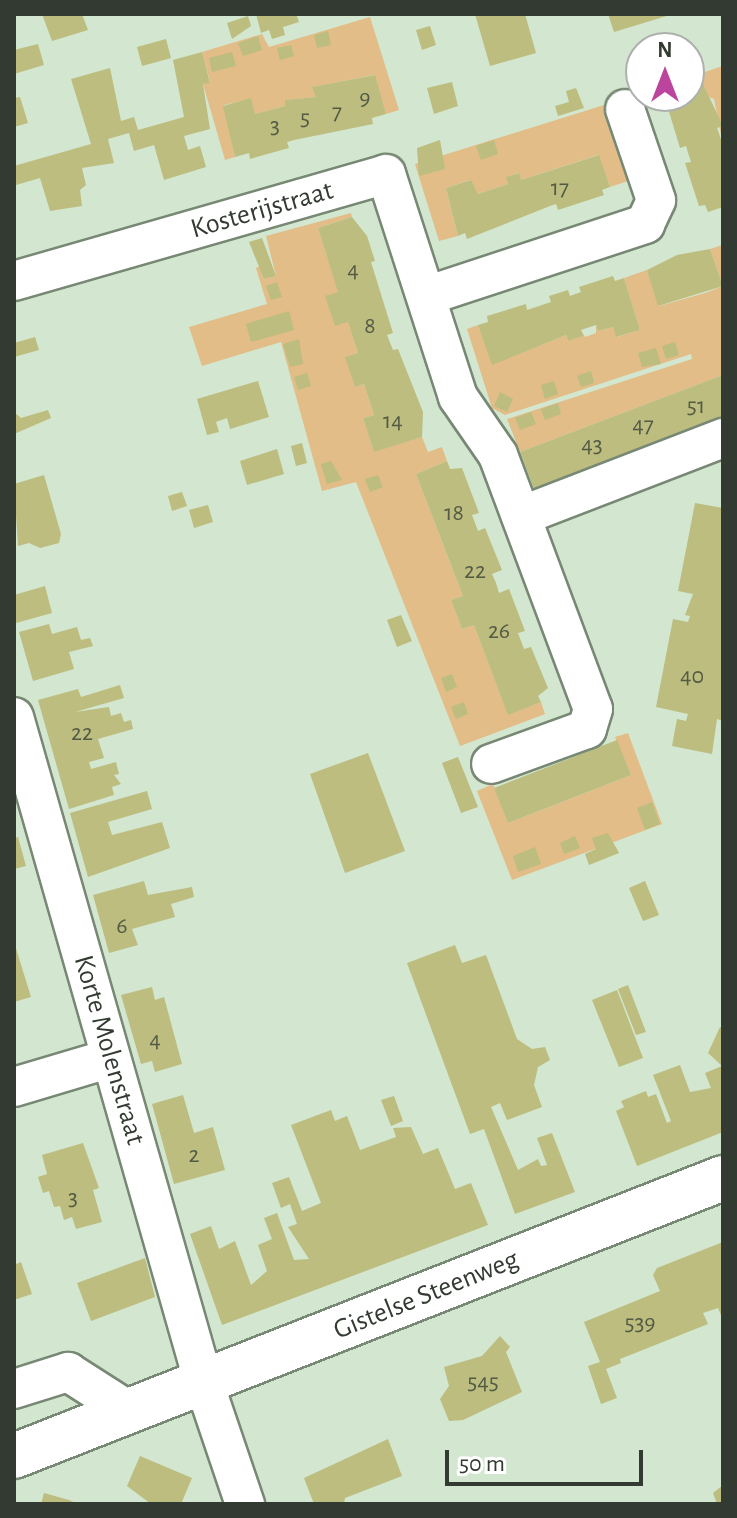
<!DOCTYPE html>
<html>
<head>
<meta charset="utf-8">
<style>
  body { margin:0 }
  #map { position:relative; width:737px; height:1518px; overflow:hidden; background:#d3e6cf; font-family:"Alegreya Sans",sans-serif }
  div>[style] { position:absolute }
  .green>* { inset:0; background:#e2bd88 }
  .building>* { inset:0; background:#bcbd7f }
  .roads { filter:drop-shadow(2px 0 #778874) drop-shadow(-2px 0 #778874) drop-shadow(0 2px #778874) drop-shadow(0 -2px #778874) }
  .minor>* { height:38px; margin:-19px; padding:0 19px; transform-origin:19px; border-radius:19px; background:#fff }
  .major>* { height:44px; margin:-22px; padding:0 22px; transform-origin:22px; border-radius:22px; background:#fff }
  span { translate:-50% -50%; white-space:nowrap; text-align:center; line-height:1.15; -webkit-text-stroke:7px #fff; paint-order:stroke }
  .number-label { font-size:24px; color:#545b44 }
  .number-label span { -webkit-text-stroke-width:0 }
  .street-label { font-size:28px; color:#323a31 }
  .frame { position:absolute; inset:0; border:16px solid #323a31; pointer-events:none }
  .north { position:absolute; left:625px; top:32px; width:80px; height:80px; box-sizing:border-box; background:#fff; border:2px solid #adb0ad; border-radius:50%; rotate:0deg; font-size:22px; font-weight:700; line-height:32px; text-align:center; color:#323a31 }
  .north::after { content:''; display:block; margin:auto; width:28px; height:36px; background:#bb459c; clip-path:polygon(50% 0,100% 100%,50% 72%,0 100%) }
  .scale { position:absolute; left:445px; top:1450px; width:198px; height:36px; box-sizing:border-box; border:4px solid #323a31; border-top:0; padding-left:10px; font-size:24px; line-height:28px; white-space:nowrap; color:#323a31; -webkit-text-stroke:6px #fff; paint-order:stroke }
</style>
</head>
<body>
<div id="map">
  <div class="green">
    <div style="clip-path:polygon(370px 17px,399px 110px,386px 114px,374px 75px,313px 87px,316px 97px,286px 100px,285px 106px,255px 114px,250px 99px,224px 105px,235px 157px,225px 160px,203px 84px,210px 82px,202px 52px,262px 34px,269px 47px)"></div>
    <div style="clip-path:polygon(723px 66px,723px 145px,714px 99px,689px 89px,689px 77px)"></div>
    <div style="clip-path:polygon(604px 105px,628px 181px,610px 187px,598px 155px,521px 180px,518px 173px,507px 177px,508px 184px,478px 194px,470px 180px,446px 188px,458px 236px,439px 241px,415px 164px)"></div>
    <div style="clip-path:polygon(351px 213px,352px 217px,318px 228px,358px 353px,346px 357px,355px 387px,364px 384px,374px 415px,363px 418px,374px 451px,422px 437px,428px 452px,442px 447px,447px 461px,416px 474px,463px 596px,451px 600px,462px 629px,474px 625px,508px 714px,541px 702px,545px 714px,460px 746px,356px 482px,322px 491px,281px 342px,202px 366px,189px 327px,267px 304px,256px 268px,260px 266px,264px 279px,276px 276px,266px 236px)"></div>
    <div style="clip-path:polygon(723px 245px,723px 375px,520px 452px,507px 419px,692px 359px,691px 354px,505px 415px,492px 408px,467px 329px,478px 325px,493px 364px,566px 335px,568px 341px,582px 336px,581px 330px,585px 337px,596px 333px,596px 325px,598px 331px,613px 327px,617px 337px,640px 330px,624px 278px,647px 270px,659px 306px,705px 293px,723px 286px,710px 249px)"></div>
    <div style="clip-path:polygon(628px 733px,662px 824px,512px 880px,477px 791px,493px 784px,508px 823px,539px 811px,631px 775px,615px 737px)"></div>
  </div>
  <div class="building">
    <div style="clip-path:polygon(42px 14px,82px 14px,88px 30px,52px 41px)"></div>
    <div style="clip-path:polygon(256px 14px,296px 14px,299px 22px,283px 27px,285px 35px,272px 39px,269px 30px,261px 33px)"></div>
    <div style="clip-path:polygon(475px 14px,525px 14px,536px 53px,490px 66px)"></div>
    <div style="clip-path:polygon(608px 14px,670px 14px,670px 15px,614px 32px)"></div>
    <div style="clip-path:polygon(248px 16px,251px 26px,232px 39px,227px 23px)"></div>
    <div style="clip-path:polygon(430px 26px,436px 45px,422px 50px,416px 30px)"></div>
    <div style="clip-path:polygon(328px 31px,331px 45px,317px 48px,314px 35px)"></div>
    <div style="clip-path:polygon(258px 36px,262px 50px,243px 56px,238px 43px)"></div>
    <div style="clip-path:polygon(166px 39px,171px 58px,142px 66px,137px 47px)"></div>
    <div style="clip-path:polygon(38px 44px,44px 65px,14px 74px,14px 50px)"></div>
    <div style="clip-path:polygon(291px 45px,294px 56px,280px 60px,277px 48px)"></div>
    <div style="clip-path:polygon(202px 52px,210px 83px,203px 84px,210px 129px,184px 136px,188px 150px,200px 146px,206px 167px,164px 180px,154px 145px,134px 151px,129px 133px,108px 139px,114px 163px,82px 168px,86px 185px,80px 190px,82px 206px,50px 211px,40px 178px,16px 185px,14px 166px,91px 144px,71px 79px,110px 68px,121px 121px,134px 117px,138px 130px,184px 117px,173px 60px)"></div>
    <div style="clip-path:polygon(232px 52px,236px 66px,212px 72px,209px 58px)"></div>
    <div style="clip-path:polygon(375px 75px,386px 114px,372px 118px,373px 124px,294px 140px,287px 142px,289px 148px,250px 159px,249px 153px,235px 157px,223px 106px,251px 98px,255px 114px,285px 106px,285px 100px,316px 97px,312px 87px)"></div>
    <div style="clip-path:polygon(452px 82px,458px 106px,434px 114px,427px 88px)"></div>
    <div style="clip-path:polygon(703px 84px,723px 126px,717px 128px,723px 145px,723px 207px,708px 212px,705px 205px,699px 206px,685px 163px,691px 162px,686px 146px,680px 148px,667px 105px,673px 103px,670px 96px,689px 96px,689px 89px)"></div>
    <div style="clip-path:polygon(576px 88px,584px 108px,558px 116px,555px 106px,569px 102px,566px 91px)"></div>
    <div style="clip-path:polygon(20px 97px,28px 123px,14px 127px,14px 98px)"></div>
    <div style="clip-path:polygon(440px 140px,445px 169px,419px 176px,417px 148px)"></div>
    <div style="clip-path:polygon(494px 140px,498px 154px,481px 160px,476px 146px)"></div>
    <div style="clip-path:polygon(599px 155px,610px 187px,602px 190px,604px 195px,558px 210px,556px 204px,550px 206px,467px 239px,465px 233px,458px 236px,446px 188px,471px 180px,478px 194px,508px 184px,506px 177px,519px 173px,521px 180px)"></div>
    <div style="clip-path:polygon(352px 217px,367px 236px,375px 261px,371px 262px,393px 333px,387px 335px,393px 350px,398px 349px,423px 412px,422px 437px,374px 452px,363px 418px,374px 415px,364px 384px,355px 387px,345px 357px,358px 353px,348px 322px,335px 326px,325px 296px,338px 292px,318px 228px)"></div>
    <div style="clip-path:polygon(262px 238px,276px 276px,264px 279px,249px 242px)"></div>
    <div style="clip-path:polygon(710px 249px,723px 286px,658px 306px,647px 270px,677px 255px)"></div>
    <div style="clip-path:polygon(613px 276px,615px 281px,624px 278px,640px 330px,616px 337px,613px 327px,598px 331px,596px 325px,581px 330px,583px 336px,568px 341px,566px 335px,492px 365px,478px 325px,488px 322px,487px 316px,526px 304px,527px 310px,551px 302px,549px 296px,568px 290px,570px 296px,581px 292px,579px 287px)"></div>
    <div style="clip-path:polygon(277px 282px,282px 297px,271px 300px,266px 286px)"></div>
    <div style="clip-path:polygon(289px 311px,294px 330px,251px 342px,246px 324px)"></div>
    <div style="clip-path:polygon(35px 337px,39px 350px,14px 357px,14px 343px)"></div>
    <div style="clip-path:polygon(299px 339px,303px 364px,290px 367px,283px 344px)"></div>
    <div style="clip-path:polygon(675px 342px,679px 355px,666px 359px,662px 346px)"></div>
    <div style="clip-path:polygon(656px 348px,661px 364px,642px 367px,638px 353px)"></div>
    <div style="clip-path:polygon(591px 371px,594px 383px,581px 387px,577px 376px)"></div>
    <div style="clip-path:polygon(307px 373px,311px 386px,298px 390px,294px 377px)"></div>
    <div style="clip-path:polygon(723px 375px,723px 417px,534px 489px,520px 452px)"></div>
    <div style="clip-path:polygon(258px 381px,269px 417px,230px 429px,227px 418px,216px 422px,219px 432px,207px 435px,197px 399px)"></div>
    <div style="clip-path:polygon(554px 381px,558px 394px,545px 399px,541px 385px)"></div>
    <div style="clip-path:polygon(500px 392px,513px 399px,507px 412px,494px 406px)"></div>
    <div style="clip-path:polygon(558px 403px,561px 414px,545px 420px,541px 409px)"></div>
    <div style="clip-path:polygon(48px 410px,51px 418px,14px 434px,14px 412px,21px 418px)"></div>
    <div style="clip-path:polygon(531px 412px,536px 424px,520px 430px,515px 418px)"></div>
    <div style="clip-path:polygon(302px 443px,307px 463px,296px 466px,291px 446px)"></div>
    <div style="clip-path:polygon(277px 449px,284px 474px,247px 485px,240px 461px)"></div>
    <div style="clip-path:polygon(331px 461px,342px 480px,327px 484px,321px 464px)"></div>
    <div style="clip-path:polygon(447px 461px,450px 469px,462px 468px,479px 513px,472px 515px,478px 531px,485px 528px,502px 570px,492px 574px,496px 583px,499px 593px,509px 589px,525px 631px,518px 633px,524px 649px,531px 647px,548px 688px,538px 696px,541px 702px,508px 715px,474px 625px,462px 629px,451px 600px,463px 596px,416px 474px)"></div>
    <div style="clip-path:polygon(44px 475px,61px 534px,59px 543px,40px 548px,29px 543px,18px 546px,14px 484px)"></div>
    <div style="clip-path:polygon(378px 475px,383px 487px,370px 492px,365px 479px)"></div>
    <div style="clip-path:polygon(182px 492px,187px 506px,172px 511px,168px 496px)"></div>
    <div style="clip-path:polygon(695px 503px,723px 508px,723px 721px,717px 719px,712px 754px,672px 746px,677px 719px,686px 721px,688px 714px,656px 707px,673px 619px,688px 622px,690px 616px,685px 615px,693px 594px,678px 591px)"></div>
    <div style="clip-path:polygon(208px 505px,213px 522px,194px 528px,189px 510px)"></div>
    <div style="clip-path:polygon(45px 586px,52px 613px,16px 623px,14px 595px)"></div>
    <div style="clip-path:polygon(401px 615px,412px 641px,397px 647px,387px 620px)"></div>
    <div style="clip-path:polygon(49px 624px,52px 634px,77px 627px,81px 640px,90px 638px,93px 646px,69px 652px,74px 669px,33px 681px,19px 632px)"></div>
    <div style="clip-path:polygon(452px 674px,457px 687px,446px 692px,441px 678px)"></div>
    <div style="clip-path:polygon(120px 685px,124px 698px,75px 712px,109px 707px,111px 716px,121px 713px,124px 722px,131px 720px,133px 729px,98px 739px,104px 758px,89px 762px,91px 769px,116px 762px,119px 774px,114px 775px,121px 784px,112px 787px,114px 795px,69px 809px,38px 700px,78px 689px,81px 697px)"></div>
    <div style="clip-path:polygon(464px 702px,468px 714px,456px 719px,451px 707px)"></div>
    <div style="clip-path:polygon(617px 740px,631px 775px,508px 823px,494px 788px)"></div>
    <div style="clip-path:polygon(368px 753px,405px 851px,345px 873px,310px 774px)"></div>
    <div style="clip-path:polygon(458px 757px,478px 807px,461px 813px,442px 763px)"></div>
    <div style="clip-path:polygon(147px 791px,152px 809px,108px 822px,112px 835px,162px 822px,170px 848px,88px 877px,70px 813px)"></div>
    <div style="clip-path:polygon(652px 802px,660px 824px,645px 830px,637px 808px)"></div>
    <div style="clip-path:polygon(608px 833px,619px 853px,589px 865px,585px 854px,596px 849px,592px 838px)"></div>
    <div style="clip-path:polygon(575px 836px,580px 848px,564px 854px,560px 843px)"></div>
    <div style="clip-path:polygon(18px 837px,26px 866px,14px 869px,14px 838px)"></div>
    <div style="clip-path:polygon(535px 847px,541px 864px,518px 872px,513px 856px)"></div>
    <div style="clip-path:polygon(144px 881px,148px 895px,192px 887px,194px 897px,171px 904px,175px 917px,132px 929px,138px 945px,109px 953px,93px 895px)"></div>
    <div style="clip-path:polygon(645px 881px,659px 915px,643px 921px,629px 888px)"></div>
    <div style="clip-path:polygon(14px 942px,31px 997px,14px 1002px)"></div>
    <div style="clip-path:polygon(455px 945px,462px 963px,486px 955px,517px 1039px,532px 1049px,545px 1047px,550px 1060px,538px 1067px,534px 1085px,542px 1107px,507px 1120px,500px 1103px,491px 1107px,518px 1170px,538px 1159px,541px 1166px,547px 1165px,537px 1138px,552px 1133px,575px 1192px,515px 1214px,484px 1129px,470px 1134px,407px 963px)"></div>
    <div style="clip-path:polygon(628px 985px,646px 1032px,636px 1035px,618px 989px)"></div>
    <div style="clip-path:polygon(152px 987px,155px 1000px,164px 997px,182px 1064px,155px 1072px,152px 1061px,141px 1064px,121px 995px)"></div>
    <div style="clip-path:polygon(617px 990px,643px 1058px,619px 1067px,592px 1000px)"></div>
    <div style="clip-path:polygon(720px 1027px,723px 1028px,723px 1132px,637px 1166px,616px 1111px,624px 1107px,621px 1101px,646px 1091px,648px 1097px,656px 1094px,667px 1123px,671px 1121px,653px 1075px,680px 1065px,690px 1092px,711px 1088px,705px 1073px,722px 1066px,708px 1053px)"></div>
    <div style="clip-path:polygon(183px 1095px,194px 1133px,213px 1127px,225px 1170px,174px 1184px,152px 1104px)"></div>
    <div style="clip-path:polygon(394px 1096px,403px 1121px,391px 1126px,381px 1100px)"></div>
    <div style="clip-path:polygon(331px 1110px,335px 1121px,347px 1116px,360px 1150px,396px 1137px,393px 1128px,411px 1127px,423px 1154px,438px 1148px,455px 1189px,471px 1183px,488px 1225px,222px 1325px,190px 1234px,211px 1226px,219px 1249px,235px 1241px,251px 1285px,267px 1271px,258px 1245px,272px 1239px,264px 1218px,277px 1213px,294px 1260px,309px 1259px,288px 1227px,297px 1224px,290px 1204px,281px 1208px,272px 1183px,289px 1177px,302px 1211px,321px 1203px,291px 1125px)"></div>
    <div style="clip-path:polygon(83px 1143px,99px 1188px,93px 1190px,102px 1222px,76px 1229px,72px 1217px,64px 1220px,60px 1206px,54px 1207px,49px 1191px,43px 1193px,38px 1177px,47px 1174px,42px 1155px)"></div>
    <div style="clip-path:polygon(723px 1242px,723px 1320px,718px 1308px,703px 1313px,708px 1324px,620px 1359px,621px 1363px,606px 1369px,617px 1398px,601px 1404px,588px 1366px,600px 1362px,584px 1322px,660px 1291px,653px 1275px,657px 1268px)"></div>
    <div style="clip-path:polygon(145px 1258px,155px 1297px,91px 1321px,77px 1283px)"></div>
    <div style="clip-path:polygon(21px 1262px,32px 1294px,14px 1300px,14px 1265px)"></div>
    <div style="clip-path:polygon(500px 1336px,510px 1347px,506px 1352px,522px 1392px,463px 1420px,449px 1421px,440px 1399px,449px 1386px,444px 1367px,482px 1356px)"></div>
    <div style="clip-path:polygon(388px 1439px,402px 1476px,345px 1498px,344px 1504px,314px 1504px,304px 1478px)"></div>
    <div style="clip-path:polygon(140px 1456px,192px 1478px,181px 1504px,151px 1504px,127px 1486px)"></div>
    <div style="clip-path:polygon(723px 1485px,723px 1504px,717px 1504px,713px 1493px)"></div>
    <div style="clip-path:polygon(44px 1493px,69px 1500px,78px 1504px,41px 1504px)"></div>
  </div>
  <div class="roads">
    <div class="minor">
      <div style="left:14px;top:281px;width:387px;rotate:-16deg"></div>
      <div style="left:386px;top:174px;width:234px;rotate:72.1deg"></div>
      <div style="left:458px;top:397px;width:70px;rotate:55.4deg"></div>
      <div style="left:498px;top:455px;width:271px;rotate:69.5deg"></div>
      <div style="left:593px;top:709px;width:21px;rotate:107deg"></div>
      <div style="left:587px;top:729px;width:102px;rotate:160deg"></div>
      <div style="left:426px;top:296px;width:231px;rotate:-18.2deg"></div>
      <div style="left:645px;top:224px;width:26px;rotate:-65deg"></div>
      <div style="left:656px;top:200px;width:96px;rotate:-108.8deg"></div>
      <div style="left:521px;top:516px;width:217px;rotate:-21.1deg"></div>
      <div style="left:14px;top:717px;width:693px;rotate:74.08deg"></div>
      <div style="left:204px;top:1383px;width:128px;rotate:71.3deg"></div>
      <div style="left:14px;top:1087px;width:101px;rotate:-16.6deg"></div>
      <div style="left:14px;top:1389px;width:57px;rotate:-17.5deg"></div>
      <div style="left:68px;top:1372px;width:72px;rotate:32.6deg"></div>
    </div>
    <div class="major">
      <div style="left:14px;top:1456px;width:762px;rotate:-21.41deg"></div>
    </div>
  </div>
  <div class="number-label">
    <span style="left:365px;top:99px">9</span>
    <span style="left:337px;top:113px">7</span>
    <span style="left:305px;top:119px">5</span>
    <span style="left:275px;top:127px">3</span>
    <span style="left:560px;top:189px">17</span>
    <span style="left:353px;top:271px">4</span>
    <span style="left:370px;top:327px">8</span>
    <span style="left:696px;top:407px">51</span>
    <span style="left:393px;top:422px">14</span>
    <span style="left:643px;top:426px">47</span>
    <span style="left:592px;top:446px">43</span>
    <span style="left:454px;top:514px">18</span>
    <span style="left:475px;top:572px">22</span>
    <span style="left:499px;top:632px">26</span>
    <span style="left:692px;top:677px">40</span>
    <span style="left:82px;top:734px">22</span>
    <span style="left:122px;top:927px">6</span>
    <span style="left:155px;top:1041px">4</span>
    <span style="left:194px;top:1156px">2</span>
    <span style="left:73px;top:1199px">3</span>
    <span style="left:640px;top:1324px">539</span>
    <span style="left:483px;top:1383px">545</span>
  </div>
  <div class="street-label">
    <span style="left:262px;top:210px;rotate:-16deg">Kosterijstraat</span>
    <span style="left:109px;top:1050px;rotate:74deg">Korte Molenstraat</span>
    <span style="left:426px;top:1295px;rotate:-22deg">Gistelse Steenweg</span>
  </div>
  <div class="frame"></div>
  <div class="north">N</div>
  <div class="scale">50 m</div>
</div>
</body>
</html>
